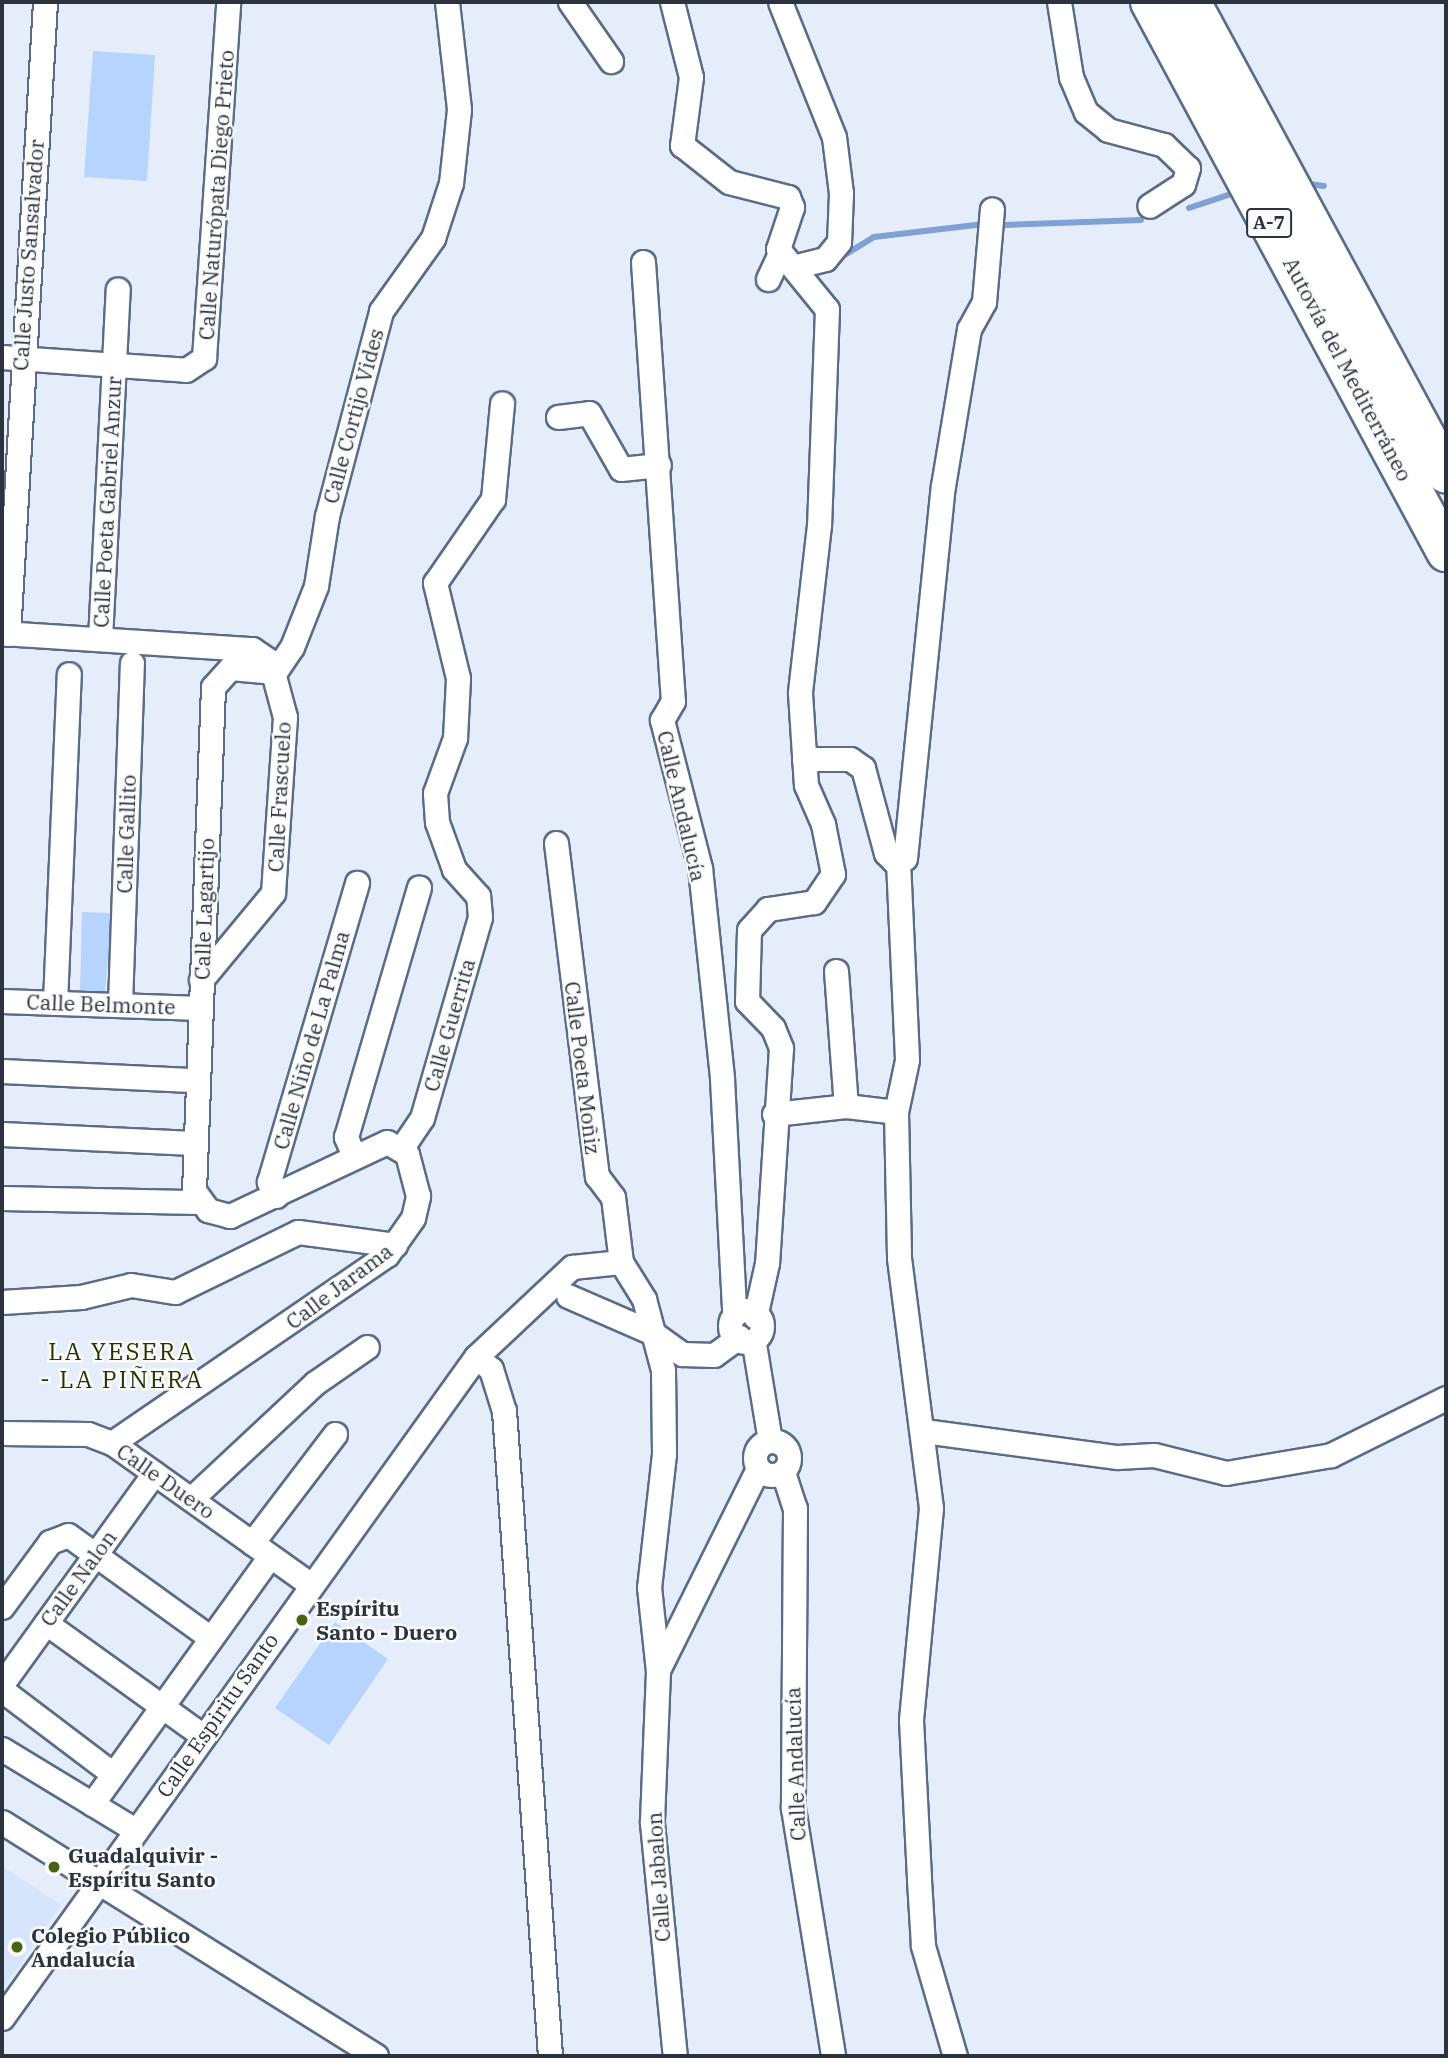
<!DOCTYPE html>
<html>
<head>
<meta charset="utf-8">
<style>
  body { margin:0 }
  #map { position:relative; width:1448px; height:2058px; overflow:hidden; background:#e5edfa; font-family:"IBM Plex Serif",serif }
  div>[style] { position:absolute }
  .built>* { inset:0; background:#d6e5fb }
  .green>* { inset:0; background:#b7d4fe }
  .stream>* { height:6px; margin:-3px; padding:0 3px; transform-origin:3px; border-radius:3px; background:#7fa1d3 }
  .roads { filter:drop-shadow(2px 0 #5a6c87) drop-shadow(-2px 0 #5a6c87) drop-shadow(0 2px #5a6c87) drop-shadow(0 -2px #5a6c87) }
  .street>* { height:23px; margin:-11.5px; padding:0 11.5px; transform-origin:11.5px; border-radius:11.5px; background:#fff }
  .street>.ring { margin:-11.5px; padding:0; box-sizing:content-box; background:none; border:23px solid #fff; border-radius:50% }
  .highway>* { height:38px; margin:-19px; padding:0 19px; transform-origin:19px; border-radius:19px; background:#fff }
  .dots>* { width:19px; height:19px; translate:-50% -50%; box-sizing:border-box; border:4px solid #fafafa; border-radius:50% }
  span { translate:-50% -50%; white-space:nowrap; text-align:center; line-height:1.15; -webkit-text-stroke:5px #fafafa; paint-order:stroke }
  .shield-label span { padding:2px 5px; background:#fafafa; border:2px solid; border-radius:5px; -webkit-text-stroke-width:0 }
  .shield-label { font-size:19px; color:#2b333f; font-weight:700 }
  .street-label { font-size:21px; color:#2b333f }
  .poi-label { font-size:21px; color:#2b333f; font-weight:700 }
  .left { translate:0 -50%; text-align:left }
  .quarter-label { font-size:24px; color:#243500; letter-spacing:2px }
  .frame { position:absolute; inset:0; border:4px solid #2b333f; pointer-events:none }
</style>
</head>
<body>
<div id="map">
  <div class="built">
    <div style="clip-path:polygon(2px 1866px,61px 1905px,2px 1990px)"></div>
  </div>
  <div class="green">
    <div style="clip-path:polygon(93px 51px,155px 55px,147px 181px,84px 177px)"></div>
    <div style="clip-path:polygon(82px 912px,112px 913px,105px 992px,80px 992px)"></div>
    <div style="clip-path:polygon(335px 1622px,388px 1659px,329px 1745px,275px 1708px)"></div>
  </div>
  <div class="stream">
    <div style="left:1303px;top:183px;width:21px;rotate:8deg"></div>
    <div style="left:1189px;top:208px;width:51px;rotate:-18.4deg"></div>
    <div style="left:1004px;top:225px;width:137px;rotate:-2.1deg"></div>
    <div style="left:838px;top:259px;width:42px;rotate:-31.4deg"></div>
    <div style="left:874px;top:237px;width:111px;rotate:-6.7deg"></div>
  </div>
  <div class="roads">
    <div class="street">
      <div style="left:570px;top:2px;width:72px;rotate:55.2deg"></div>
      <div style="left:672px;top:2px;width:77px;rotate:75.8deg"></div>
      <div style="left:691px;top:77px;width:69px;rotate:97.5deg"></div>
      <div style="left:682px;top:145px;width:60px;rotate:38.2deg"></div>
      <div style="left:729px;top:182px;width:61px;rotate:14.3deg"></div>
      <div style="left:788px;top:197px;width:11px;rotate:68deg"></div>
      <div style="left:792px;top:207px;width:44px;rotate:108.4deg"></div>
      <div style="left:778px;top:249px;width:77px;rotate:50.8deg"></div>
      <div style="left:827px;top:309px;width:216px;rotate:92.1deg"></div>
      <div style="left:819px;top:525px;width:169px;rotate:96.5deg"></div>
      <div style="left:800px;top:693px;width:92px;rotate:86.3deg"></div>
      <div style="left:806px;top:785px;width:43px;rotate:66.4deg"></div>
      <div style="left:823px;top:824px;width:51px;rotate:78.7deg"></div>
      <div style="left:833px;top:874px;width:34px;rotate:124deg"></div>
      <div style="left:814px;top:902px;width:47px;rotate:171.3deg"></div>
      <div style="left:768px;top:909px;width:28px;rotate:132deg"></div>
      <div style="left:749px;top:930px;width:71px;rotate:91.6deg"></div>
      <div style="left:747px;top:1001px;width:37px;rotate:46deg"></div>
      <div style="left:773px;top:1028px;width:22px;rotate:68deg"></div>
      <div style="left:781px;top:1048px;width:215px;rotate:93.7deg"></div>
      <div style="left:767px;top:1263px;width:55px;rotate:102.5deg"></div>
      <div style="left:780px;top:2px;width:145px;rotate:68.2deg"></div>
      <div style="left:834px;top:137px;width:56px;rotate:82.9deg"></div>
      <div style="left:841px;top:193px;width:49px;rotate:92.3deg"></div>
      <div style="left:839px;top:242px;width:22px;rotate:129deg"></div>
      <div style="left:825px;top:259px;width:30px;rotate:166deg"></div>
      <div style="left:1059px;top:2px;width:76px;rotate:80.9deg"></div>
      <div style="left:1071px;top:77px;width:38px;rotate:67deg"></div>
      <div style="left:1086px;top:112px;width:28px;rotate:39deg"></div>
      <div style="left:1108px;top:130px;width:58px;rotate:15deg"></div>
      <div style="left:1164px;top:145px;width:33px;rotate:44deg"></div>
      <div style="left:1188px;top:168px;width:17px;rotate:107deg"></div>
      <div style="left:1183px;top:184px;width:40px;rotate:147.1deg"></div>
      <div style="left:643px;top:262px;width:440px;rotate:86.1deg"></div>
      <div style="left:673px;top:701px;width:22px;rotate:120deg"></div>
      <div style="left:662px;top:720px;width:153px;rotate:75.6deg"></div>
      <div style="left:700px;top:868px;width:212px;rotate:84deg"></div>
      <div style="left:722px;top:1079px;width:231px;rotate:87deg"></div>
      <div style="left:768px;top:279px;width:29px;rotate:-65deg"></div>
      <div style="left:2px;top:357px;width:184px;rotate:4deg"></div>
      <div style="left:186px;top:370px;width:22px;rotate:-34deg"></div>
      <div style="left:204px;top:358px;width:357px;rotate:-86.1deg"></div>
      <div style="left:558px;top:417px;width:31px;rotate:-7deg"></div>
      <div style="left:589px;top:413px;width:64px;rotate:60.3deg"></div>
      <div style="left:621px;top:469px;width:38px;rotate:-6deg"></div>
      <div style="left:2px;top:633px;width:251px;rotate:3.7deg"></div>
      <div style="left:252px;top:649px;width:22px;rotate:34deg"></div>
      <div style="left:270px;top:661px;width:58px;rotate:75deg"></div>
      <div style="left:285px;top:717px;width:176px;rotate:93.9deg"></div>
      <div style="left:273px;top:893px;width:113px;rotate:129.6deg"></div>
      <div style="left:8px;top:634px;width:633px;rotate:-86.65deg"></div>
      <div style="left:100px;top:639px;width:350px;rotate:-87.1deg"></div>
      <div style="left:275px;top:672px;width:30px;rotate:-56deg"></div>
      <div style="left:292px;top:647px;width:66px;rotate:-68.5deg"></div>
      <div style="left:316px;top:586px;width:71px;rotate:-81.1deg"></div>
      <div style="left:327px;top:516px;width:212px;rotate:-75.2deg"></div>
      <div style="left:381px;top:311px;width:90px;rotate:-54.5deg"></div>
      <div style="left:433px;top:238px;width:58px;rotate:-71.9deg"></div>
      <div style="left:451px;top:183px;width:74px;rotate:-83.8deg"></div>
      <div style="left:459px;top:109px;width:108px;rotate:-96.4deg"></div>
      <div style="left:804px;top:759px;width:46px"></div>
      <div style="left:850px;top:759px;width:16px;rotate:35deg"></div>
      <div style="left:863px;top:768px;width:88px;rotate:74.9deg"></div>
      <div style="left:886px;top:853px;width:11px;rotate:45deg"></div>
      <div style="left:894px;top:861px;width:11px;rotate:-15deg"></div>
      <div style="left:905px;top:858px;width:374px;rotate:-84.2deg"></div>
      <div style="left:943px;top:486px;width:159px;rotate:-80.6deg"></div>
      <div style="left:969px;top:329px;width:31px;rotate:-61deg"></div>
      <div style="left:984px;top:302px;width:93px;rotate:-85.1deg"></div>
      <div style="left:556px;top:843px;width:336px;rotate:83deg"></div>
      <div style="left:597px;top:1176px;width:26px;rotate:53deg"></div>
      <div style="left:613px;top:1197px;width:65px;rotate:83deg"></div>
      <div style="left:621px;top:1262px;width:44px;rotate:58.1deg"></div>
      <div style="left:644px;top:1299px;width:73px;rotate:75deg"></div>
      <div style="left:663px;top:1370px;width:84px;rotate:89.3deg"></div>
      <div style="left:664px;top:1454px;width:134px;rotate:96.4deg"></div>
      <div style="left:649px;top:1587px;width:84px;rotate:83.9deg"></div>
      <div style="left:658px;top:1671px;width:152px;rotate:92.3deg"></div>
      <div style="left:652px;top:1823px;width:234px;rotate:84.4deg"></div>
      <div style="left:898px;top:861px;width:199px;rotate:87.4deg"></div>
      <div style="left:907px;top:1060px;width:53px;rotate:101.9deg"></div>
      <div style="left:896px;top:1112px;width:146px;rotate:88.8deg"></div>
      <div style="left:899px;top:1258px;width:252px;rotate:82.7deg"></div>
      <div style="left:931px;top:1508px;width:213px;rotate:95.4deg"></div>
      <div style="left:911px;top:1720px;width:160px;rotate:87.1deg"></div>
      <div style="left:919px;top:1880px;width:66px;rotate:86.5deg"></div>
      <div style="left:923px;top:1946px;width:115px;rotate:73.8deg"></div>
      <div style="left:836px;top:971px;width:135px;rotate:85.8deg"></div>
      <div style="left:2px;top:1001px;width:198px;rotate:2deg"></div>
      <div style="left:55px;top:1003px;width:329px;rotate:-87.6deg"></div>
      <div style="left:120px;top:1004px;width:341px;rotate:-88deg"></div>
      <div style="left:2px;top:1071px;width:194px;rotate:2.7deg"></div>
      <div style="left:774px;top:1114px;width:72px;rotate:-6.3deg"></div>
      <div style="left:846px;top:1106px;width:50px;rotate:6.8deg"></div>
      <div style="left:2px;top:1134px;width:191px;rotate:2.7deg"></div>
      <div style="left:401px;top:1149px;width:37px;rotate:-56deg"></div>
      <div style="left:422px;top:1118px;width:209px;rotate:-73.9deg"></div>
      <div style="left:480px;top:917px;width:21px;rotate:-95deg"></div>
      <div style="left:478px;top:896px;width:36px;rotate:-132deg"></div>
      <div style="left:454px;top:869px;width:50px;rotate:-109.9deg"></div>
      <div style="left:437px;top:822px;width:29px;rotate:-94deg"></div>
      <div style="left:435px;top:793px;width:59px;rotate:-70deg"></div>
      <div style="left:455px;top:738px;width:60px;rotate:-87.1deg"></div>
      <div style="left:458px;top:678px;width:98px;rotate:-103.6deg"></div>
      <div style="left:435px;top:583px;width:102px;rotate:-55.4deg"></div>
      <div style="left:493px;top:499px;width:96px;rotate:-84.6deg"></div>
      <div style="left:354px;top:1156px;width:21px;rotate:-113deg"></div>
      <div style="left:346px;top:1137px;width:260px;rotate:-73.7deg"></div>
      <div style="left:276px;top:1196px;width:16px;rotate:-117deg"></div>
      <div style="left:269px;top:1182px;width:312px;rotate:-73.6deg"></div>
      <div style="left:2px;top:1198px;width:197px;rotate:1.2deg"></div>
      <div style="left:568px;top:1296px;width:93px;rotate:23.5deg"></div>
      <div style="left:653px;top:1333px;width:36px;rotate:36deg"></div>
      <div style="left:682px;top:1354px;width:32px;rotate:2deg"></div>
      <div style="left:714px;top:1355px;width:31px;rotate:-36deg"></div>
      <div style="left:2px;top:1302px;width:79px;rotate:-3.6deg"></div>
      <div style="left:81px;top:1297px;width:51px;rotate:-13.5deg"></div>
      <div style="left:131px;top:1285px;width:45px;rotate:9deg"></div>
      <div style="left:175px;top:1292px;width:137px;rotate:-26deg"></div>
      <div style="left:298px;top:1232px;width:98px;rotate:7.6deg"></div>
      <div class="ring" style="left:730px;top:1310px;width:9px;height:9px"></div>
      <div style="left:754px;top:1344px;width:98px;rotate:80.6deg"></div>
      <div style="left:476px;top:1357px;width:19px;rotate:39deg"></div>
      <div style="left:491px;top:1369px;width:44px;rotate:72.8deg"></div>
      <div style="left:504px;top:1411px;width:647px;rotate:85.92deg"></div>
      <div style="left:924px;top:1431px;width:195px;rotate:7.7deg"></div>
      <div style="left:1117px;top:1457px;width:37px;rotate:-3deg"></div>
      <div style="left:1154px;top:1455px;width:74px;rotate:14deg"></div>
      <div style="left:1226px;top:1473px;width:107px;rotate:-9.7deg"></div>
      <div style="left:1331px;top:1455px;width:128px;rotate:-26.4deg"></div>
      <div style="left:2px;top:1433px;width:86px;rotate:0.7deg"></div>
      <div style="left:88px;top:1434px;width:26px;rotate:21deg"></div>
      <div style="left:112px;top:1443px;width:244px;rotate:35.5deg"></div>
      <div class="ring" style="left:755px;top:1441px;width:11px;height:11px"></div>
      <div style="left:112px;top:1443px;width:333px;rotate:-34.4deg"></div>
      <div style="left:387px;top:1255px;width:45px;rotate:-54.9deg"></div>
      <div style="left:413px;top:1218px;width:23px;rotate:-77deg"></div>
      <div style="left:418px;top:1196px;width:43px;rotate:-104.7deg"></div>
      <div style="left:407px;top:1154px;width:23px;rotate:-149deg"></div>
      <div style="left:387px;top:1142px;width:174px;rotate:154.8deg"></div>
      <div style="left:230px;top:1216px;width:23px;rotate:-165deg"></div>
      <div style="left:208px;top:1210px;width:24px;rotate:-126deg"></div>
      <div style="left:194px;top:1191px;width:504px;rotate:-87.84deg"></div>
      <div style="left:213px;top:687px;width:25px;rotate:-48deg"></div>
      <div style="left:230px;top:668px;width:45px;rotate:5.1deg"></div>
      <div style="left:783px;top:1472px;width:38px;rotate:72deg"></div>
      <div style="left:795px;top:1508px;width:300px;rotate:90.4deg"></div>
      <div style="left:793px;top:1808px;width:251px;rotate:80.8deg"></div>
      <div style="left:191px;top:1499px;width:170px;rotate:-43.1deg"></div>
      <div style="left:315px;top:1383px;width:63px;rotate:-34.7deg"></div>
      <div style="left:252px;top:1543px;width:137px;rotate:-52.7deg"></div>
      <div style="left:2px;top:1607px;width:81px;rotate:-53.6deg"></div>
      <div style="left:50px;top:1542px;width:19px;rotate:-21deg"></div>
      <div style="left:68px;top:1535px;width:176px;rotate:35.8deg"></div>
      <div style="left:46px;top:1623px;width:192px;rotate:35.7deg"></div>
      <div style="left:659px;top:1668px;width:222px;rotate:-63.6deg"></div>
      <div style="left:2px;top:1684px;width:260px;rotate:-54.2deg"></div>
      <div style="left:2px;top:1690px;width:139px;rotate:37.1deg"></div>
      <div style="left:2px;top:1749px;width:156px;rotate:31.3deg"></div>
      <div style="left:92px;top:1804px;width:305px;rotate:-54.3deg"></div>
      <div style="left:2px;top:1822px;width:441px;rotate:32deg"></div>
      <div style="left:2px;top:2018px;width:813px;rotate:-54.36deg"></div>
      <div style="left:476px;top:1357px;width:132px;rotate:-43.2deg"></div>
      <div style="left:572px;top:1267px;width:49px;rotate:-5.8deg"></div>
    </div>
    <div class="highway">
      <div style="left:1150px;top:2px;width:625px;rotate:61.71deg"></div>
      <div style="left:1191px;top:2px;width:536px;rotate:61.62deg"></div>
    </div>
  </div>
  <div class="dots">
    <div style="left:302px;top:1620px;background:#496312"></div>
    <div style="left:54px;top:1867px;background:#496312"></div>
    <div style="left:17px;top:1947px;background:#496312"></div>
  </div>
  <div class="shield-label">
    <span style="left:1269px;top:223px">A-7</span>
  </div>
  <div class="street-label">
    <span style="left:216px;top:195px;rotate:-86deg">Calle Naturópata Diego Prieto</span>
    <span style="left:28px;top:255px;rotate:-86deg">Calle Justo Sansalvador</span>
    <span style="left:1348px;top:369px;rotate:62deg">Autovía del Mediterráneo</span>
    <span style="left:353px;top:416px;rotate:-75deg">Calle Cortijo Vides</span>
    <span style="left:107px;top:502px;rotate:-87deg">Calle Poeta Gabriel Anzur</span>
    <span style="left:279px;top:797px;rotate:-87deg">Calle Frascuelo</span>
    <span style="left:682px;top:806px;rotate:77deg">Calle Andalucía</span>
    <span style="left:126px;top:834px;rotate:-88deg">Calle Gallito</span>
    <span style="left:204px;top:909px;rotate:-88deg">Calle Lagartijo</span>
    <span style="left:101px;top:1004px;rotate:2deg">Calle Belmonte</span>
    <span style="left:449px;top:1025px;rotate:-74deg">Calle Guerrita</span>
    <span style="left:311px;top:1040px;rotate:-74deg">Calle Niño de La Palma</span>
    <span style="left:583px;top:1068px;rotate:83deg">Calle Poeta Moñiz</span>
    <span style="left:339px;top:1286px;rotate:-37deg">Calle Jarama</span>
    <span style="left:166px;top:1481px;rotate:35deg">Calle Duero</span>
    <span style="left:78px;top:1578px;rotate:-54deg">Calle Nalon</span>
    <span style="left:217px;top:1715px;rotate:-55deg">Calle Espiritu Santo</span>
    <span style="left:795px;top:1764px;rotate:-92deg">Calle Andalucía</span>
    <span style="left:658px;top:1877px;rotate:-94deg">Calle Jabalon</span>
  </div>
  <div class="poi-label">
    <span class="left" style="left:316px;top:1620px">Espíritu<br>Santo - Duero</span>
    <span class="left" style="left:68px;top:1867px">Guadalquivir -<br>Espíritu Santo</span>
    <span class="left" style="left:31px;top:1947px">Colegio Público<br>Andalucía</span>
  </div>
  <div class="quarter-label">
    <span style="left:122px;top:1366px">LA YESERA<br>- LA PIÑERA</span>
  </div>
  <div class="frame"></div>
</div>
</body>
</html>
